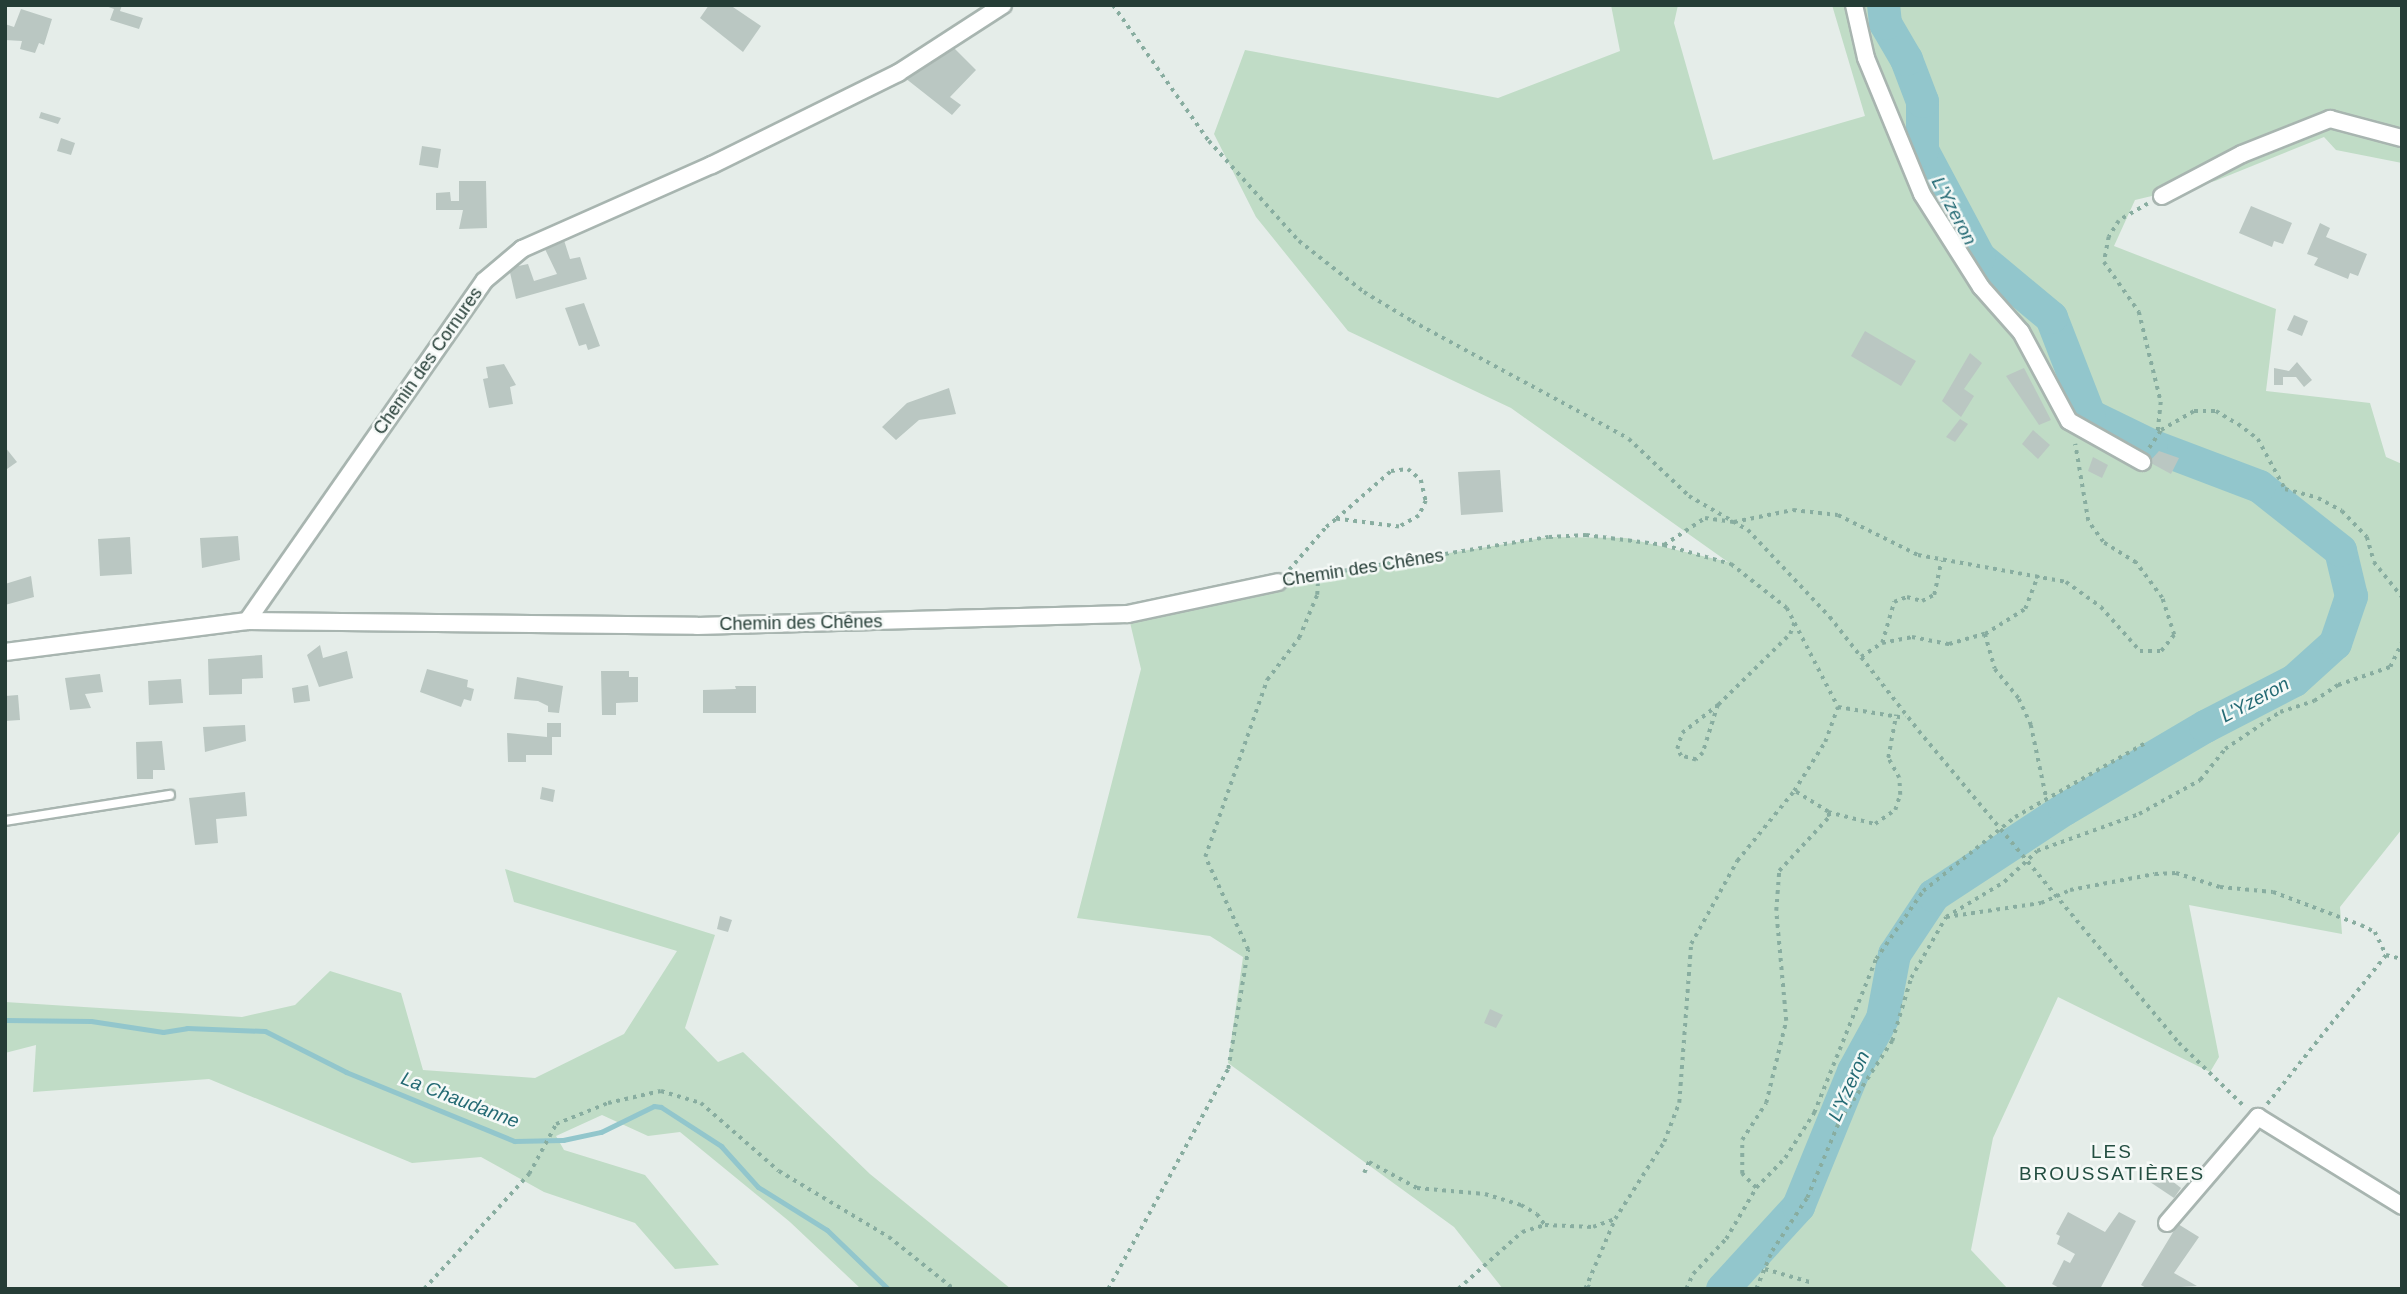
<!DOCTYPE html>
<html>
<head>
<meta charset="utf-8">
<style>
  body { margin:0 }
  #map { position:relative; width:2407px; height:1294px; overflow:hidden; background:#e5ede9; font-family:Helvetica,sans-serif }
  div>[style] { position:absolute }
  .green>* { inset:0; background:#c0dcc6 }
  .stream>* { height:5px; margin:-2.5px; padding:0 2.5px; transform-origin:2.5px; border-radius:2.5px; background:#92c6cc }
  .river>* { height:33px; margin:-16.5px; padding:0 16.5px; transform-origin:16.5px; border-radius:16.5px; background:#92c6cc }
  .building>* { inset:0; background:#bac7c2 }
  .path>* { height:3.5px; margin-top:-1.75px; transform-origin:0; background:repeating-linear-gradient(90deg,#88ada0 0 3.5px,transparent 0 8.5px) }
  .roads { filter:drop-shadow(2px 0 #a8b5b0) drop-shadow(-2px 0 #a8b5b0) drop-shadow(0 2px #a8b5b0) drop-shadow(0 -2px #a8b5b0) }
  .service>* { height:8px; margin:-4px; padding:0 4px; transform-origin:4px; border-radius:4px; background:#fff }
  .minor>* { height:16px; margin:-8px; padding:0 8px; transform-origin:8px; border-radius:8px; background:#fff }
  .path-bridge>* { height:3.5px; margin-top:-1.75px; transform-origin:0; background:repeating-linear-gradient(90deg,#88ada0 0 3.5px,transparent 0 8.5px) }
  span { translate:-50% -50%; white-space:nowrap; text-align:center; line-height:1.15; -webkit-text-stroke:5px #f5f9f7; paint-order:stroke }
  .street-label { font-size:18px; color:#253d36 }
  .water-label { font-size:19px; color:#246a74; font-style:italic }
  .neighbourhood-label { font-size:19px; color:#234e41; letter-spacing:2px }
  .frame { position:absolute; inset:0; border:7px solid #253d36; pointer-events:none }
</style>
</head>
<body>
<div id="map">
  <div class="green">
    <div style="clip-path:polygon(1611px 5px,1678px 5px,1674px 23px,1713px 160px,1865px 116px,1832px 5px,2402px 5px,2402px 163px,2336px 150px,2324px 137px,2215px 181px,2135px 200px,2114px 246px,2276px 309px,2266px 391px,2370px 403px,2386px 457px,2402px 464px,2402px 829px,2340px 907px,2342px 934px,2189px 905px,2219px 1057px,2210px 1072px,2058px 997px,1993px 1138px,1971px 1250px,2008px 1289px,1503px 1289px,1454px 1227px,1228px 1063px,1243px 957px,1210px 936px,1077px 918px,1141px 669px,1128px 614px,1318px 574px,1549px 537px,1626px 538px,1728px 562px,1511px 408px,1348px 331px,1256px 217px,1214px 134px,1245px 50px,1498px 98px,1620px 51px)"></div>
    <div style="clip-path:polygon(505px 869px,715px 935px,685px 1028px,718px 1062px,743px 1052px,870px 1174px,1011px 1289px,861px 1289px,790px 1222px,680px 1132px,648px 1136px,602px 1115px,556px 1136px,564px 1150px,645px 1175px,719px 1265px,675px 1269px,635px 1223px,544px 1192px,481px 1157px,412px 1163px,209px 1079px,33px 1092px,36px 1045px,5px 1053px,5px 1002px,242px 1017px,295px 1005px,330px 971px,401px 993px,423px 1070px,535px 1078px,624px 1034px,677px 951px,514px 902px)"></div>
  </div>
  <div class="stream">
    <div style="left:5px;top:1020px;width:86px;rotate:0.7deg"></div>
    <div style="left:91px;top:1021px;width:73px;rotate:8.7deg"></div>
    <div style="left:163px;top:1032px;width:24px;rotate:-9deg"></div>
    <div style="left:187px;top:1028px;width:78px;rotate:2.2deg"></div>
    <div style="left:265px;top:1031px;width:91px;rotate:26.8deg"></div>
    <div style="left:346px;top:1072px;width:182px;rotate:22.3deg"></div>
    <div style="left:514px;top:1141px;width:49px;rotate:-1.2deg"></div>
    <div style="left:563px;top:1140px;width:39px;rotate:-12deg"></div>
    <div style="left:601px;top:1132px;width:59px;rotate:-26.1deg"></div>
    <div style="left:654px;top:1106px;width:7px;rotate:8deg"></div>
    <div style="left:661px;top:1107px;width:72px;rotate:33deg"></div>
    <div style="left:721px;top:1146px;width:55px;rotate:47.9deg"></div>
    <div style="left:758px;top:1187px;width:81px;rotate:31.9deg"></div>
    <div style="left:827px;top:1230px;width:85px;rotate:44deg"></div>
  </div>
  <div class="river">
    <div style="left:1722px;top:1289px;width:113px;rotate:-47.5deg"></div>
    <div style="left:1798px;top:1206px;width:146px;rotate:-67.8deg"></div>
    <div style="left:1853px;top:1071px;width:60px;rotate:-61.3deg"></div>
    <div style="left:1882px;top:1018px;width:65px;rotate:-79.4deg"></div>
    <div style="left:1894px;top:954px;width:71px;rotate:-56.5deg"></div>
    <div style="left:1933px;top:895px;width:157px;rotate:-33.3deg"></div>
    <div style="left:2064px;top:809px;width:164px;rotate:-30.5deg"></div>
    <div style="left:2205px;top:726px;width:100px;rotate:-27.3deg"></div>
    <div style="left:2294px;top:680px;width:55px;rotate:-42.1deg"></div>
    <div style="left:2335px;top:643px;width:50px;rotate:-71.2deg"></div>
    <div style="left:2351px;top:596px;width:47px;rotate:-103.4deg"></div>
    <div style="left:2340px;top:550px;width:103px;rotate:-141.7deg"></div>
    <div style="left:2259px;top:486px;width:116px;rotate:-159.2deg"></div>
    <div style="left:2151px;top:445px;width:69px;rotate:-154.2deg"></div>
    <div style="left:2089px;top:415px;width:105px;rotate:-111.2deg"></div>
    <div style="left:2051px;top:317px;width:94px;rotate:-140.2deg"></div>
    <div style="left:1979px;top:257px;width:121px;rotate:-118deg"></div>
    <div style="left:1922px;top:150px;width:49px;rotate:-90deg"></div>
    <div style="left:1922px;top:101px;width:45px;rotate:-110.9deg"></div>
    <div style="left:1906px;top:59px;width:42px;rotate:-120.3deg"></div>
    <div style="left:1885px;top:23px;width:18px;rotate:-96deg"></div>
  </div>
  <div class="building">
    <div style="clip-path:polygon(103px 5px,122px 5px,120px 11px,143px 18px,139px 29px,110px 20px,114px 9px)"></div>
    <div style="clip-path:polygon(709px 5px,730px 5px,761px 26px,743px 52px,700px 18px)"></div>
    <div style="clip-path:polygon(21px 9px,52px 19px,44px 45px,39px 43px,35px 53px,20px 49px,22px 41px,5px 40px,5px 24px,14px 27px)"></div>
    <div style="clip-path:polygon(950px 44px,976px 70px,950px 97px,961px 105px,952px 115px,900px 74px,931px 56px,934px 59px)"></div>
    <div style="clip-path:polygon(41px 112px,61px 118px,58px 124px,39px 118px)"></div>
    <div style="clip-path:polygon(61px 138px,75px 143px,71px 155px,57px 151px)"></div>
    <div style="clip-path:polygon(422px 146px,441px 149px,438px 168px,419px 165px)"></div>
    <div style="clip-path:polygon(459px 181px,486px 181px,487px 228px,459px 229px,463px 210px,436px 210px,436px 193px,450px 192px,451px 201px,459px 201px)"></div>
    <div style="clip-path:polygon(2251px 206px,2292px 223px,2283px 244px,2274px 241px,2272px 247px,2239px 233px)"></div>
    <div style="clip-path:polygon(2320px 223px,2330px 228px,2326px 237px,2367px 254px,2358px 276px,2350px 273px,2348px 279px,2314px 265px,2318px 258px,2307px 254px)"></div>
    <div style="clip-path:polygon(563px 237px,570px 259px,580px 257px,587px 279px,516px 299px,509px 268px,528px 264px,534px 281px,557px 274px,544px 247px)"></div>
    <div style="clip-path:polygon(584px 303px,600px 346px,588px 350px,586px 344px,579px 346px,565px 308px)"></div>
    <div style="clip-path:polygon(2294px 315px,2308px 321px,2302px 336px,2287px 330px)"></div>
    <div style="clip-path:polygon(1865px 331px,1916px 361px,1901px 386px,1851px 356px)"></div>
    <div style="clip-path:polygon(1970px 353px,1982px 363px,1964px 389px,1974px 396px,1961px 417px,1942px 401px)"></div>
    <div style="clip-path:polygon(2297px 362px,2312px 380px,2304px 387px,2296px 377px,2283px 377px,2283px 385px,2274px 385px,2274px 368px,2289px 371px)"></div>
    <div style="clip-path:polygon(504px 364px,516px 385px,510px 387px,513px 404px,489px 408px,483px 379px,488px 378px,486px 367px)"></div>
    <div style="clip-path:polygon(2024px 368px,2036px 391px,2051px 420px,2039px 425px,2006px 376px)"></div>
    <div style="clip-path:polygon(949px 388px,956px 414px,919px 420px,896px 440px,882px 427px,907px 403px)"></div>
    <div style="clip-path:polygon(1960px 419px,1968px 424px,1955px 442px,1946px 437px)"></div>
    <div style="clip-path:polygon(2033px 430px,2050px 445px,2038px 459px,2022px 444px)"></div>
    <div style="clip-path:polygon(5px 447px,17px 462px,7px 469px,5px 466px)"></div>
    <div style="clip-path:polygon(2159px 451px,2179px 458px,2171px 474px,2149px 462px)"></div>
    <div style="clip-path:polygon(2093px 457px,2108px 465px,2102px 478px,2088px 471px)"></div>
    <div style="clip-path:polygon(1500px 470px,1503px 512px,1461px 515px,1458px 472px)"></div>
    <div style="clip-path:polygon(238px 536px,240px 560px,202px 568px,200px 538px)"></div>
    <div style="clip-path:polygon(130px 537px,132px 574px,100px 576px,98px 539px)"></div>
    <div style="clip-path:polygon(31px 576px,34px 597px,5px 605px,5px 584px)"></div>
    <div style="clip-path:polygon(320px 645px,323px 658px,347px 651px,353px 678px,319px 687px,307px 655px)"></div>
    <div style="clip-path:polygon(262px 655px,263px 678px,242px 679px,242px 694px,209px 695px,208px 659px)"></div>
    <div style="clip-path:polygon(427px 669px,468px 680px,467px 687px,474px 689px,471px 701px,464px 699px,461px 707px,420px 692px)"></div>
    <div style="clip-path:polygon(601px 671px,629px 671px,629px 677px,638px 677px,638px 702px,616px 703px,616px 715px,602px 715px)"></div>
    <div style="clip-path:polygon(100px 674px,103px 692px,85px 694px,91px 708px,70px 710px,65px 678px)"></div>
    <div style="clip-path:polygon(517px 677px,563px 686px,559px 713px,548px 712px,548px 706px,538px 701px,514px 699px)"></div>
    <div style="clip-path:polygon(181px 679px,183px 703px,149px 705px,148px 681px)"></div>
    <div style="clip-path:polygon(308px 685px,310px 701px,294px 703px,292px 688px)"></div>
    <div style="clip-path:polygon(735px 686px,756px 686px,756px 713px,703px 713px,703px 690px,736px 689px)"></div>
    <div style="clip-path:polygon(18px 695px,20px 720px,5px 721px,5px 696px)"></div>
    <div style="clip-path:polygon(547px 723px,561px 723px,561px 737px,552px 737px,552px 755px,526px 755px,526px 762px,508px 762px,507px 733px,547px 737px)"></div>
    <div style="clip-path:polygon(245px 725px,246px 741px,205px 752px,203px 727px)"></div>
    <div style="clip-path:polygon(162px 741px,165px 770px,153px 770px,153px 779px,137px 779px,136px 742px)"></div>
    <div style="clip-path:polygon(542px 787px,555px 790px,553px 802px,540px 799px)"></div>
    <div style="clip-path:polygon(245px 792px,247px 816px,216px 819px,218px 843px,195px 845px,189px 798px)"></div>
    <div style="clip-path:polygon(720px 916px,732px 920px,728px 932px,717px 929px)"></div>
    <div style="clip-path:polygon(1490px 1009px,1503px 1015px,1496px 1028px,1484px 1023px)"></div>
    <div style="clip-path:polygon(2158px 1170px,2181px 1188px,2174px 1198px,2150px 1182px)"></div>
    <div style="clip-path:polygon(2068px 1212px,2105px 1232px,2119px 1212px,2136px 1221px,2100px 1289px,2061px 1289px,2052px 1284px,2064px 1260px,2070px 1263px,2075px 1254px,2057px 1244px,2060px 1236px,2056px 1234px)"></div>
    <div style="clip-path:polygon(2178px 1224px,2199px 1237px,2174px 1273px,2197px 1286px,2148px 1289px,2141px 1285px)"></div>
  </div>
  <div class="path">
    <div style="left:1113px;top:5px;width:166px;rotate:54.8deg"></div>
    <div style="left:1209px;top:141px;width:135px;rotate:48deg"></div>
    <div style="left:1299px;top:241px;width:83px;rotate:38.1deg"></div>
    <div style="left:1364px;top:292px;width:56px;rotate:31.1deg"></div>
    <div style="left:1412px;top:321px;width:247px;rotate:28.5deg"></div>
    <div style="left:1629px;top:439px;width:83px;rotate:43.5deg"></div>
    <div style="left:1689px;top:496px;width:68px;rotate:30deg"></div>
    <div style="left:1748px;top:530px;width:120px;rotate:46.7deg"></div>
    <div style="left:1830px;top:617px;width:145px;rotate:52deg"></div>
    <div style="left:2148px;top:204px;width:34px;rotate:150deg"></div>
    <div style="left:2119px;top:221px;width:19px;rotate:122deg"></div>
    <div style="left:2109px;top:237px;width:25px;rotate:101deg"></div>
    <div style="left:2104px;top:262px;width:61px;rotate:55deg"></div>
    <div style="left:2139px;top:312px;width:93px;rotate:76.3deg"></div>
    <div style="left:2161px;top:402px;width:30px;rotate:96deg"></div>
    <div style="left:2149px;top:448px;width:22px;rotate:-56deg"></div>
    <div style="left:2161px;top:430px;width:38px;rotate:-30deg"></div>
    <div style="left:2194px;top:411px;width:22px"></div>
    <div style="left:2216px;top:411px;width:26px;rotate:31deg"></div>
    <div style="left:2238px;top:424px;width:25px;rotate:37deg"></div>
    <div style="left:2258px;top:439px;width:57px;rotate:61.6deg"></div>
    <div style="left:2285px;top:489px;width:34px;rotate:15deg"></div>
    <div style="left:2318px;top:498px;width:27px;rotate:28deg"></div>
    <div style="left:2342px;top:511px;width:36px;rotate:46deg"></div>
    <div style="left:2367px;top:537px;width:26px;rotate:74deg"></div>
    <div style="left:2374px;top:562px;width:45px;rotate:51.3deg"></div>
    <div style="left:1664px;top:545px;width:49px;rotate:-33.4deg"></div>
    <div style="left:1705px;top:518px;width:29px;rotate:8deg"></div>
    <div style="left:1734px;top:522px;width:60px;rotate:-11.5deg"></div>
    <div style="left:1793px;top:510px;width:45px;rotate:6.3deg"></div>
    <div style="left:1838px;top:515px;width:89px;rotate:26.6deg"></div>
    <div style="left:1918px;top:555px;width:150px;rotate:10.3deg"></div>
    <div style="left:2066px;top:582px;width:43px;rotate:35.5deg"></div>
    <div style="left:2101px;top:607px;width:59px;rotate:48.4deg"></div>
    <div style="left:2140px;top:651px;width:21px"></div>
    <div style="left:2161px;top:651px;width:21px;rotate:-51deg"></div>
    <div style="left:2174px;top:635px;width:39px;rotate:-108deg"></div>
    <div style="left:2162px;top:598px;width:44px;rotate:-126.6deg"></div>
    <div style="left:2136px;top:563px;width:39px;rotate:-148deg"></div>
    <div style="left:2103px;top:542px;width:26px;rotate:-126deg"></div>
    <div style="left:2088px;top:521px;width:78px;rotate:-99.6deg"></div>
    <div style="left:1289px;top:570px;width:57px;rotate:-49.3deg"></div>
    <div style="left:1326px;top:527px;width:13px;rotate:-39deg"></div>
    <div style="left:1336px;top:519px;width:73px;rotate:-41.1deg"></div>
    <div style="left:1391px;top:471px;width:17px;rotate:-7deg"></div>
    <div style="left:1408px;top:469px;width:17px;rotate:40deg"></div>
    <div style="left:1421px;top:480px;width:22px;rotate:77deg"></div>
    <div style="left:1426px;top:501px;width:17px;rotate:115deg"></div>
    <div style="left:1419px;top:516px;width:23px;rotate:151deg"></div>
    <div style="left:1399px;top:527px;width:64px;rotate:-172.8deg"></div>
    <div style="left:1294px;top:579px;width:258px;rotate:-9.4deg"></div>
    <div style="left:1549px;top:537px;width:37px;rotate:-3deg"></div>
    <div style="left:1586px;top:535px;width:79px;rotate:7.3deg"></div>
    <div style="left:1664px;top:545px;width:70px;rotate:15.8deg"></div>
    <div style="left:1731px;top:564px;width:71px;rotate:38.2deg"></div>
    <div style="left:1787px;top:608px;width:111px;rotate:62.7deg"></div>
    <div style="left:1838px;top:707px;width:68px;rotate:9.3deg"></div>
    <div style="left:1985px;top:634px;width:36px;rotate:74deg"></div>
    <div style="left:1995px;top:669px;width:38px;rotate:51deg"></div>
    <div style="left:2019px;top:699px;width:29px;rotate:65deg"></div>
    <div style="left:2031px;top:725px;width:73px;rotate:78.1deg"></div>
    <div style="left:1882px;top:643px;width:43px;rotate:-73.7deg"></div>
    <div style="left:1894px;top:602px;width:14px;rotate:-21deg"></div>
    <div style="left:1907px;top:597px;width:16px;rotate:15deg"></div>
    <div style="left:1922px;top:601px;width:13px;rotate:-27deg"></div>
    <div style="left:1934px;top:595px;width:35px;rotate:-78deg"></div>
    <div style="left:1861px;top:657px;width:25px;rotate:-34deg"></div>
    <div style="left:1882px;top:643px;width:31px;rotate:-11deg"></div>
    <div style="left:1912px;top:637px;width:38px;rotate:11deg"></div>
    <div style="left:1949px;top:644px;width:37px;rotate:-16deg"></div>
    <div style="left:1985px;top:634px;width:47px;rotate:-32deg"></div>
    <div style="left:2025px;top:609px;width:36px;rotate:-69deg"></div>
    <div style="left:1718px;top:705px;width:50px;rotate:107.4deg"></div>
    <div style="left:1703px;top:753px;width:10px;rotate:135deg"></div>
    <div style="left:1696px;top:760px;width:16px;rotate:-165deg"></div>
    <div style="left:1681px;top:756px;width:8px;rotate:-120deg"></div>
    <div style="left:1677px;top:749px;width:17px;rotate:-73deg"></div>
    <div style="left:1682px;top:733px;width:46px;rotate:-37.9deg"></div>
    <div style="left:1718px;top:705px;width:101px;rotate:-44.6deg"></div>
    <div style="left:1790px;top:634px;width:12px;rotate:-70deg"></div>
    <div style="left:1828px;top:812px;width:49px;rotate:14.3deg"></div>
    <div style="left:1875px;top:824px;width:24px;rotate:-35deg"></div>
    <div style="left:1895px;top:810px;width:16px;rotate:-72deg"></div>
    <div style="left:1900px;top:795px;width:17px;rotate:-93deg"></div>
    <div style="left:1899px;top:778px;width:23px;rotate:-119deg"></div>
    <div style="left:1888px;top:758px;width:44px;rotate:-79.5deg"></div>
    <div style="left:1946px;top:917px;width:96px;rotate:-8.4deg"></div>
    <div style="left:2041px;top:903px;width:32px;rotate:-24deg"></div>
    <div style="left:2070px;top:890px;width:86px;rotate:-10.7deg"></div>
    <div style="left:2155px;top:874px;width:21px;rotate:-3deg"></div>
    <div style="left:2176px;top:873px;width:46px;rotate:17.7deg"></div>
    <div style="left:2220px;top:887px;width:53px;rotate:5.4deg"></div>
    <div style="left:2273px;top:892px;width:94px;rotate:20.6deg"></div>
    <div style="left:2361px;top:925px;width:16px;rotate:27deg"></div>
    <div style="left:2375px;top:932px;width:25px;rotate:64deg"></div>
    <div style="left:2386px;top:955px;width:16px;rotate:14deg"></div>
    <div style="left:2179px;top:1043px;width:92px;rotate:44.1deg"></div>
    <div style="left:2267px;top:1104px;width:191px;rotate:-51.4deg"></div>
    <div style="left:1364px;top:1173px;width:12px;rotate:-66deg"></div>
    <div style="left:1369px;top:1162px;width:55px;rotate:28.4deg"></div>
    <div style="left:1417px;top:1188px;width:68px;rotate:5deg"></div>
    <div style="left:1485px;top:1194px;width:38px;rotate:17deg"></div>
    <div style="left:1521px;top:1205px;width:18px;rotate:29deg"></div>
    <div style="left:1537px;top:1214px;width:14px;rotate:54deg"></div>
    <div style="left:1545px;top:1225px;width:48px;rotate:2.4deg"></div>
    <div style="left:1593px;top:1227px;width:23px;rotate:-20deg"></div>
    <div style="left:1756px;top:1188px;width:20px;rotate:-135deg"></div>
    <div style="left:1742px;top:1174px;width:34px;rotate:-90deg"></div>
    <div style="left:1742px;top:1140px;width:44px;rotate:-57deg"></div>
    <div style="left:1766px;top:1103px;width:84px;rotate:-76.3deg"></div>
    <div style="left:1786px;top:1021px;width:110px;rotate:-95.2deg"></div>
    <div style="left:1776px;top:911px;width:40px;rotate:-85.7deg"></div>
    <div style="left:1779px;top:871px;width:74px;rotate:-47.2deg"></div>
    <div style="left:1829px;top:817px;width:5px;rotate:-101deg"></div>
    <div style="left:1828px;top:812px;width:40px;rotate:-148deg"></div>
    <div style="left:1765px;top:1269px;width:50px;rotate:16.3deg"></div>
    <div style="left:1587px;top:1286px;width:8px;rotate:23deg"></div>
    <div style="left:424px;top:1289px;width:156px;rotate:-47.6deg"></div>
    <div style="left:529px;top:1174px;width:57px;rotate:-61.6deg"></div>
    <div style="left:556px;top:1124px;width:56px;rotate:-22deg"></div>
    <div style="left:608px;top:1103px;width:54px;rotate:-12.8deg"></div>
    <div style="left:661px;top:1091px;width:42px;rotate:16.7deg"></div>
    <div style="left:701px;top:1103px;width:103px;rotate:41.1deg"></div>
    <div style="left:779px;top:1171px;width:128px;rotate:31deg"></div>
    <div style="left:889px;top:1237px;width:83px;rotate:38.7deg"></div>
    <div style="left:1108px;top:1289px;width:251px;rotate:-61.4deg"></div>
    <div style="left:1228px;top:1069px;width:121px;rotate:-80.5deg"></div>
    <div style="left:1248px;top:950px;width:102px;rotate:-114.8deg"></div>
    <div style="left:1205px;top:857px;width:188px;rotate:-70.7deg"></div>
    <div style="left:1267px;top:680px;width:53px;rotate:-52.7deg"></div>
    <div style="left:1299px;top:638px;width:47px;rotate:-67.3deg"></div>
    <div style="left:1317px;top:595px;width:21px;rotate:-87deg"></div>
    <div style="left:1458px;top:1289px;width:86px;rotate:-41.7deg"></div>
    <div style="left:1522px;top:1232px;width:24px;rotate:-17deg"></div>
    <div style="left:1585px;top:1289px;width:76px;rotate:-66.8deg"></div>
    <div style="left:1615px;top:1219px;width:91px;rotate:-57.5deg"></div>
    <div style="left:1664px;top:1142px;width:42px;rotate:-69deg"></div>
    <div style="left:1679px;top:1103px;width:159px;rotate:-85.7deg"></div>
    <div style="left:1691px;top:944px;width:95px;rotate:-61deg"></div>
    <div style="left:1737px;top:861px;width:90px;rotate:-50.8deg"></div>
    <div style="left:1794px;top:791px;width:58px;rotate:-57.7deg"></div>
    <div style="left:1825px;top:742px;width:37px;rotate:-70deg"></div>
    <div style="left:1686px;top:1289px;width:17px;rotate:-65deg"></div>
    <div style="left:1693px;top:1274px;width:48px;rotate:-46.7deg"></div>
    <div style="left:1726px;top:1239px;width:59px;rotate:-59.5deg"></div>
    <div style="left:1756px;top:1188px;width:42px;rotate:-46deg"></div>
    <div style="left:1785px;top:1158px;width:54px;rotate:-57.2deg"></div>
    <div style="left:1814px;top:1113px;width:166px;rotate:-68.1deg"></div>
    <div style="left:1876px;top:959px;width:83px;rotate:-55.3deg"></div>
    <div style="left:1923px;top:891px;width:118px;rotate:-38.8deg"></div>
    <div style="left:2015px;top:817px;width:152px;rotate:-29.6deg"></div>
    <div style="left:1756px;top:1289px;width:41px;rotate:-67.2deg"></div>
    <div style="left:1772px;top:1251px;width:64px;rotate:-56.6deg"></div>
    <div style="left:1807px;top:1198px;width:82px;rotate:-67.2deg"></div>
    <div style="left:1839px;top:1122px;width:97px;rotate:-56.8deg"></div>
    <div style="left:1892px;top:1041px;width:66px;rotate:-73.2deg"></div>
    <div style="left:1911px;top:978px;width:70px;rotate:-60.2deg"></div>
    <div style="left:1946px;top:917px;width:68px;rotate:-31.1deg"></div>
    <div style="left:2004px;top:882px;width:45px;rotate:-43.2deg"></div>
    <div style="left:2037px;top:851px;width:109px;rotate:-19.9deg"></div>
    <div style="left:2139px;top:814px;width:70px;rotate:-29.1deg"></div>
    <div style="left:2200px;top:780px;width:40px;rotate:-51deg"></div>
    <div style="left:2225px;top:749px;width:66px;rotate:-33.9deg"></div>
    <div style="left:2280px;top:712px;width:36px;rotate:-18deg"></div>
    <div style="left:2314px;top:701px;width:29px;rotate:-34deg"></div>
    <div style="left:2338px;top:685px;width:55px;rotate:-19.1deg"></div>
    <div style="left:2390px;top:667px;width:28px;rotate:-64deg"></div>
  </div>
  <div class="roads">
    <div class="service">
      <div style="left:5px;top:821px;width:167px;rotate:-9deg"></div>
    </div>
    <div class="minor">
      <div style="left:1854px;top:5px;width:54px;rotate:77.2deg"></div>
      <div style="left:1866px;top:58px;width:147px;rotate:67.6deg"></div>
      <div style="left:1922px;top:194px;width:110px;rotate:57.6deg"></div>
      <div style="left:1981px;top:287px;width:60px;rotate:48.4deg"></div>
      <div style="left:2021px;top:332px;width:101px;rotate:61.7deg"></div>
      <div style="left:2069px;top:421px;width:84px;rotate:29.3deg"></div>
      <div style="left:2162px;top:196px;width:90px;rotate:-27.7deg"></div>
      <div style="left:2242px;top:154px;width:95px;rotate:-21.7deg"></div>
      <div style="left:2330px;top:119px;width:74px;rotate:14.8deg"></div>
      <div style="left:247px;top:621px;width:414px;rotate:-55.1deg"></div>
      <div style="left:484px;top:281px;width:50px;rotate:-40.1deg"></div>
      <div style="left:522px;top:249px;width:208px;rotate:-23.9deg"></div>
      <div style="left:712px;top:165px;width:208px;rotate:-26.3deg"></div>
      <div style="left:898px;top:73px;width:125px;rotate:-32.9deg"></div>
      <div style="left:5px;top:652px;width:244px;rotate:-7.3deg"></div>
      <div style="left:247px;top:621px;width:450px;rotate:0.6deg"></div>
      <div style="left:697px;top:626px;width:431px;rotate:-1.6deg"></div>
      <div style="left:1128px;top:614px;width:153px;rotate:-12deg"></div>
      <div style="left:2167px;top:1223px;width:140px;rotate:-49.4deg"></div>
      <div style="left:2258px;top:1117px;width:169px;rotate:31.7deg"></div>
    </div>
  </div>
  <div class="path-bridge">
    <div style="left:1919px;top:731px;width:406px;rotate:50.2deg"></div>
  </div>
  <div class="street-label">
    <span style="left:428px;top:361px;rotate:-55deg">Chemin des Cornures</span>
    <span style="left:1363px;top:568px;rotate:-9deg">Chemin des Chênes</span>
    <span style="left:801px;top:623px;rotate:-1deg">Chemin des Chênes</span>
  </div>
  <div class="water-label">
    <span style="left:1954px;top:211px;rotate:62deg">L'Yzeron</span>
    <span style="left:2255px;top:700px;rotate:-28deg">L'Yzeron</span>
    <span style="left:1849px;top:1086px;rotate:-66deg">L'Yzeron</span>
    <span style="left:460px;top:1100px;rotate:21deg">La Chaudanne</span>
  </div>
  <div class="neighbourhood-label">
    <span style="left:2112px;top:1163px">LES<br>BROUSSATIÈRES</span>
  </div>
  <div class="frame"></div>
</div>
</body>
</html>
